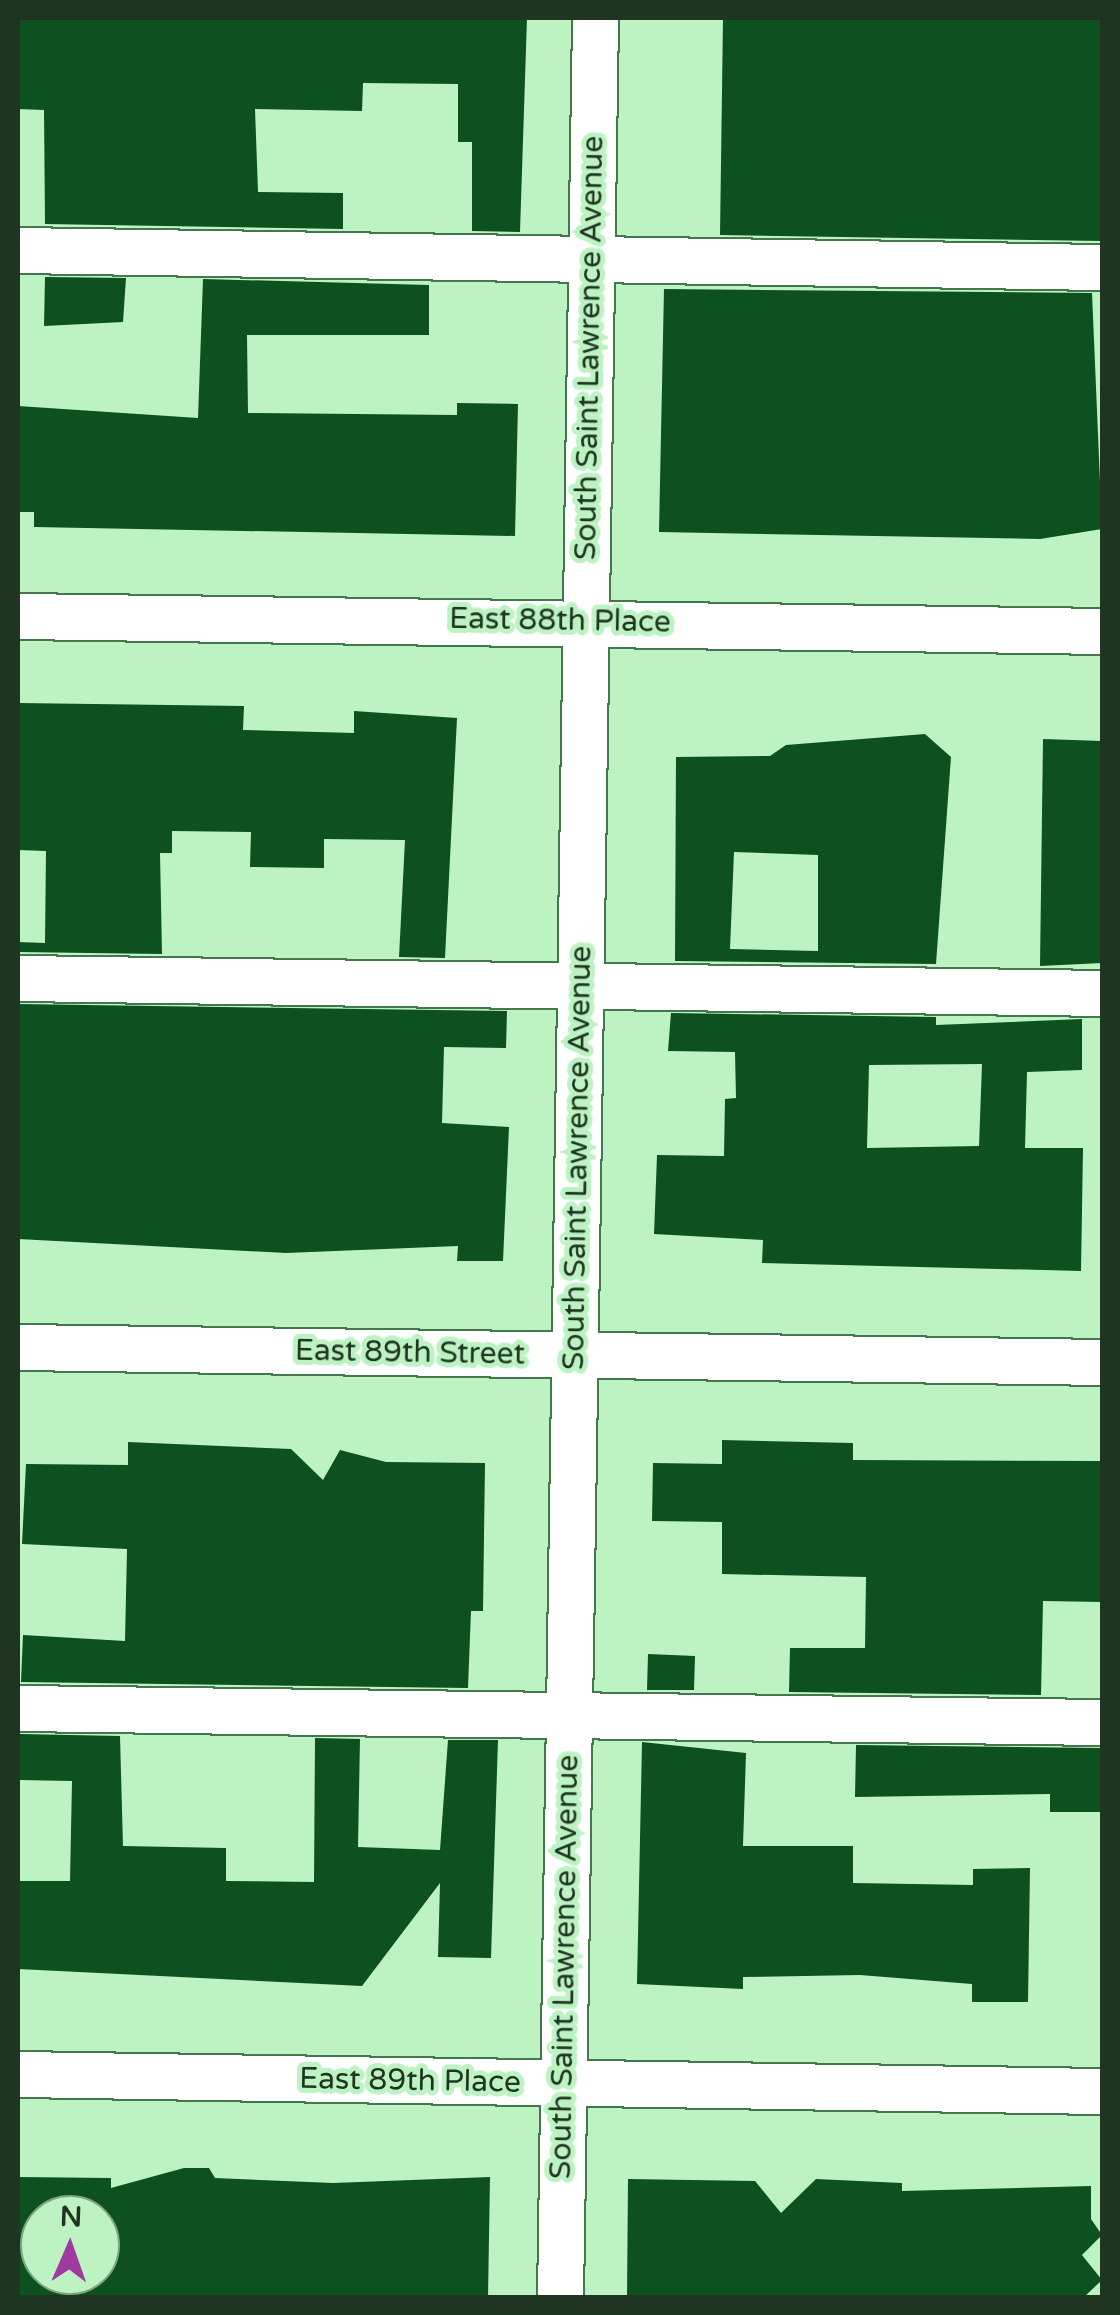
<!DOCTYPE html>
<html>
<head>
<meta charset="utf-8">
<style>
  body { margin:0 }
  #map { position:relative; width:1120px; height:2315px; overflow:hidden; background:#bdf3c2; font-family:"Varela Round",sans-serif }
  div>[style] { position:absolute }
  .building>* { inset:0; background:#0c511f }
  .roads { filter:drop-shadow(2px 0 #45774c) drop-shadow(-2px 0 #45774c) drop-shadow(0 2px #45774c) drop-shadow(0 -2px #45774c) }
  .minor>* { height:45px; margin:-22.5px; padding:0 22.5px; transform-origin:22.5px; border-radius:22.5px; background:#fff }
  span { translate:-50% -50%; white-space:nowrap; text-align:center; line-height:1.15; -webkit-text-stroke:10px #bdf3c2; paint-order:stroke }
  .street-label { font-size:30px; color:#1f3522 }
  .frame { position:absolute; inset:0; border:20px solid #1f3522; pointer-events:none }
  .north { position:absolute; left:20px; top:2195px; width:100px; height:100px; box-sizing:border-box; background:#bdf3c2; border:2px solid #7ea782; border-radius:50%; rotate:2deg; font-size:28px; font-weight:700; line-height:40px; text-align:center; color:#1f3522 }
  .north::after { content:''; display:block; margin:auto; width:35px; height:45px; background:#9f3ba0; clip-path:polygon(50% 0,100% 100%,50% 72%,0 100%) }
</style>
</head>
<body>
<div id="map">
  <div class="building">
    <div style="clip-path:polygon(18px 18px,527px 18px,520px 232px,472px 231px,472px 142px,458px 142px,458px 84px,363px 83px,362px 111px,255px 109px,258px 192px,343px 193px,343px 229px,45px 224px,44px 110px,18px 109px)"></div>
    <div style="clip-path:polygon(723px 18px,1102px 18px,1102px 241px,720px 235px)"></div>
    <div style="clip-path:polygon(126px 278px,123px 322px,44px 326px,45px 277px)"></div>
    <div style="clip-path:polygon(203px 279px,429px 285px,429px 335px,247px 335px,248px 413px,457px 415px,457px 403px,518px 404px,515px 536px,34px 527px,34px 512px,18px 512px,18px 406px,198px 418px)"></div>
    <div style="clip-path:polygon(664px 289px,1092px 293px,1102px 529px,1040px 539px,659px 532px)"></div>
    <div style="clip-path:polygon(18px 703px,244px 706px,243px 730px,354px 733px,354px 711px,457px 718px,445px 958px,399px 957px,405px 840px,324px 839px,324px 868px,250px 867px,251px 832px,172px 831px,172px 853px,160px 853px,162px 954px,18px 952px,18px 942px,45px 943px,46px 851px,18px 850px)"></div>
    <div style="clip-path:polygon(evenodd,925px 734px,951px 757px,936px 964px,675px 961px,676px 757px,770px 756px,786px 745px,925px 734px,734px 852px,818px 855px,818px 951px,730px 949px,734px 852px)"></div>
    <div style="clip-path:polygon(1043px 739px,1102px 741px,1102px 963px,1040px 966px)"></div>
    <div style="clip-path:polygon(18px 1004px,507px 1011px,506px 1048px,444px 1047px,442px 1123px,509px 1127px,503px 1261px,457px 1261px,458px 1246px,286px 1253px,18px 1239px)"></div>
    <div style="clip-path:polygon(evenodd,671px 1013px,936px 1017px,936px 1025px,1082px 1019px,1082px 1070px,1027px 1072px,1025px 1148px,1083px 1148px,1081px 1271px,762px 1263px,763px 1240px,654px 1234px,657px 1155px,724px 1156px,725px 1099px,736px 1098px,735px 1052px,668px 1051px,671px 1013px,982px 1064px,979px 1146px,867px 1148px,869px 1065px,982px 1064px)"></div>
    <div style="clip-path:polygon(722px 1440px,853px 1443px,853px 1460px,1102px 1461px,1102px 1602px,1043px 1601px,1041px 1695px,789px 1692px,790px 1648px,865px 1648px,866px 1577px,722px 1574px,722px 1522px,652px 1521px,653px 1463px,722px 1464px)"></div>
    <div style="clip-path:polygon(128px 1442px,291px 1449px,323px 1480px,340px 1450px,386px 1462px,485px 1463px,483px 1611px,471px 1611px,468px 1688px,21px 1682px,23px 1635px,125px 1641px,127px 1549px,22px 1544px,26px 1464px,128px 1465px)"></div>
    <div style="clip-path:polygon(648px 1654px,695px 1656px,694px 1690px,647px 1690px)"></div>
    <div style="clip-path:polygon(20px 1734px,120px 1736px,123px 1846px,226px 1848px,226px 1881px,314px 1882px,315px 1738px,360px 1739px,358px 1847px,440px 1850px,448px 1740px,498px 1740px,491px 1958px,438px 1957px,440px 1883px,362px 1986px,18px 1969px,18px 1881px,70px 1881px,72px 1781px,19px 1780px)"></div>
    <div style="clip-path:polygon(642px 1742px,746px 1753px,743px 1846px,853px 1846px,853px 1883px,973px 1885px,973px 1869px,1030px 1868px,1028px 2002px,972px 2002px,972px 1984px,860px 1975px,743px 1977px,743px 1989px,637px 1984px)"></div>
    <div style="clip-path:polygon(856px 1745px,1102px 1748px,1102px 1812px,1050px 1812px,1050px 1794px,855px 1797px)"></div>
    <div style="clip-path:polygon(evenodd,184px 2168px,209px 2168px,215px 2178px,333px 2183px,490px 2177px,488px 2298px,18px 2298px,18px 2177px,111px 2178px,111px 2188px,184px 2168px,40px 2215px,100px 2215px,100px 2275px,40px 2275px,40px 2215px)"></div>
    <div style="clip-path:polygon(628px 2179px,755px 2181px,781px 2213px,816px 2179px,902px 2183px,902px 2191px,1091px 2186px,1091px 2219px,1102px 2235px,1082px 2255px,1102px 2280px,1083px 2298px,627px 2298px)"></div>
  </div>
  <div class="roads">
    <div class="minor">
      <div style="left:18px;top:250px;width:1084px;rotate:0.9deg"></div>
      <div style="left:18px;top:616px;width:1084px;rotate:0.79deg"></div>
      <div style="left:18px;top:978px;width:1084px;rotate:0.79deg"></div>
      <div style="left:18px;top:1347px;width:1084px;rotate:0.79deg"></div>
      <div style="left:18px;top:1708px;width:1084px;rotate:0.74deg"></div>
      <div style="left:18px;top:2074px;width:1084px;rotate:0.9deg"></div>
      <div style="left:560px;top:2298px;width:2280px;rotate:-89.12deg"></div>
    </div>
  </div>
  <div class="street-label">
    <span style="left:590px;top:348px;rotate:-89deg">South Saint Lawrence Avenue</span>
    <span style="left:560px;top:621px;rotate:1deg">East 88th Place</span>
    <span style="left:578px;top:1158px;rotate:-89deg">South Saint Lawrence Avenue</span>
    <span style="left:410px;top:1353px;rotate:1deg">East 89th Street</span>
    <span style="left:565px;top:1967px;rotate:-89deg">South Saint Lawrence Avenue</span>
    <span style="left:410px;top:2081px;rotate:1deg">East 89th Place</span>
  </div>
  <div class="frame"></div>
  <div class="north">N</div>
</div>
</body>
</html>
